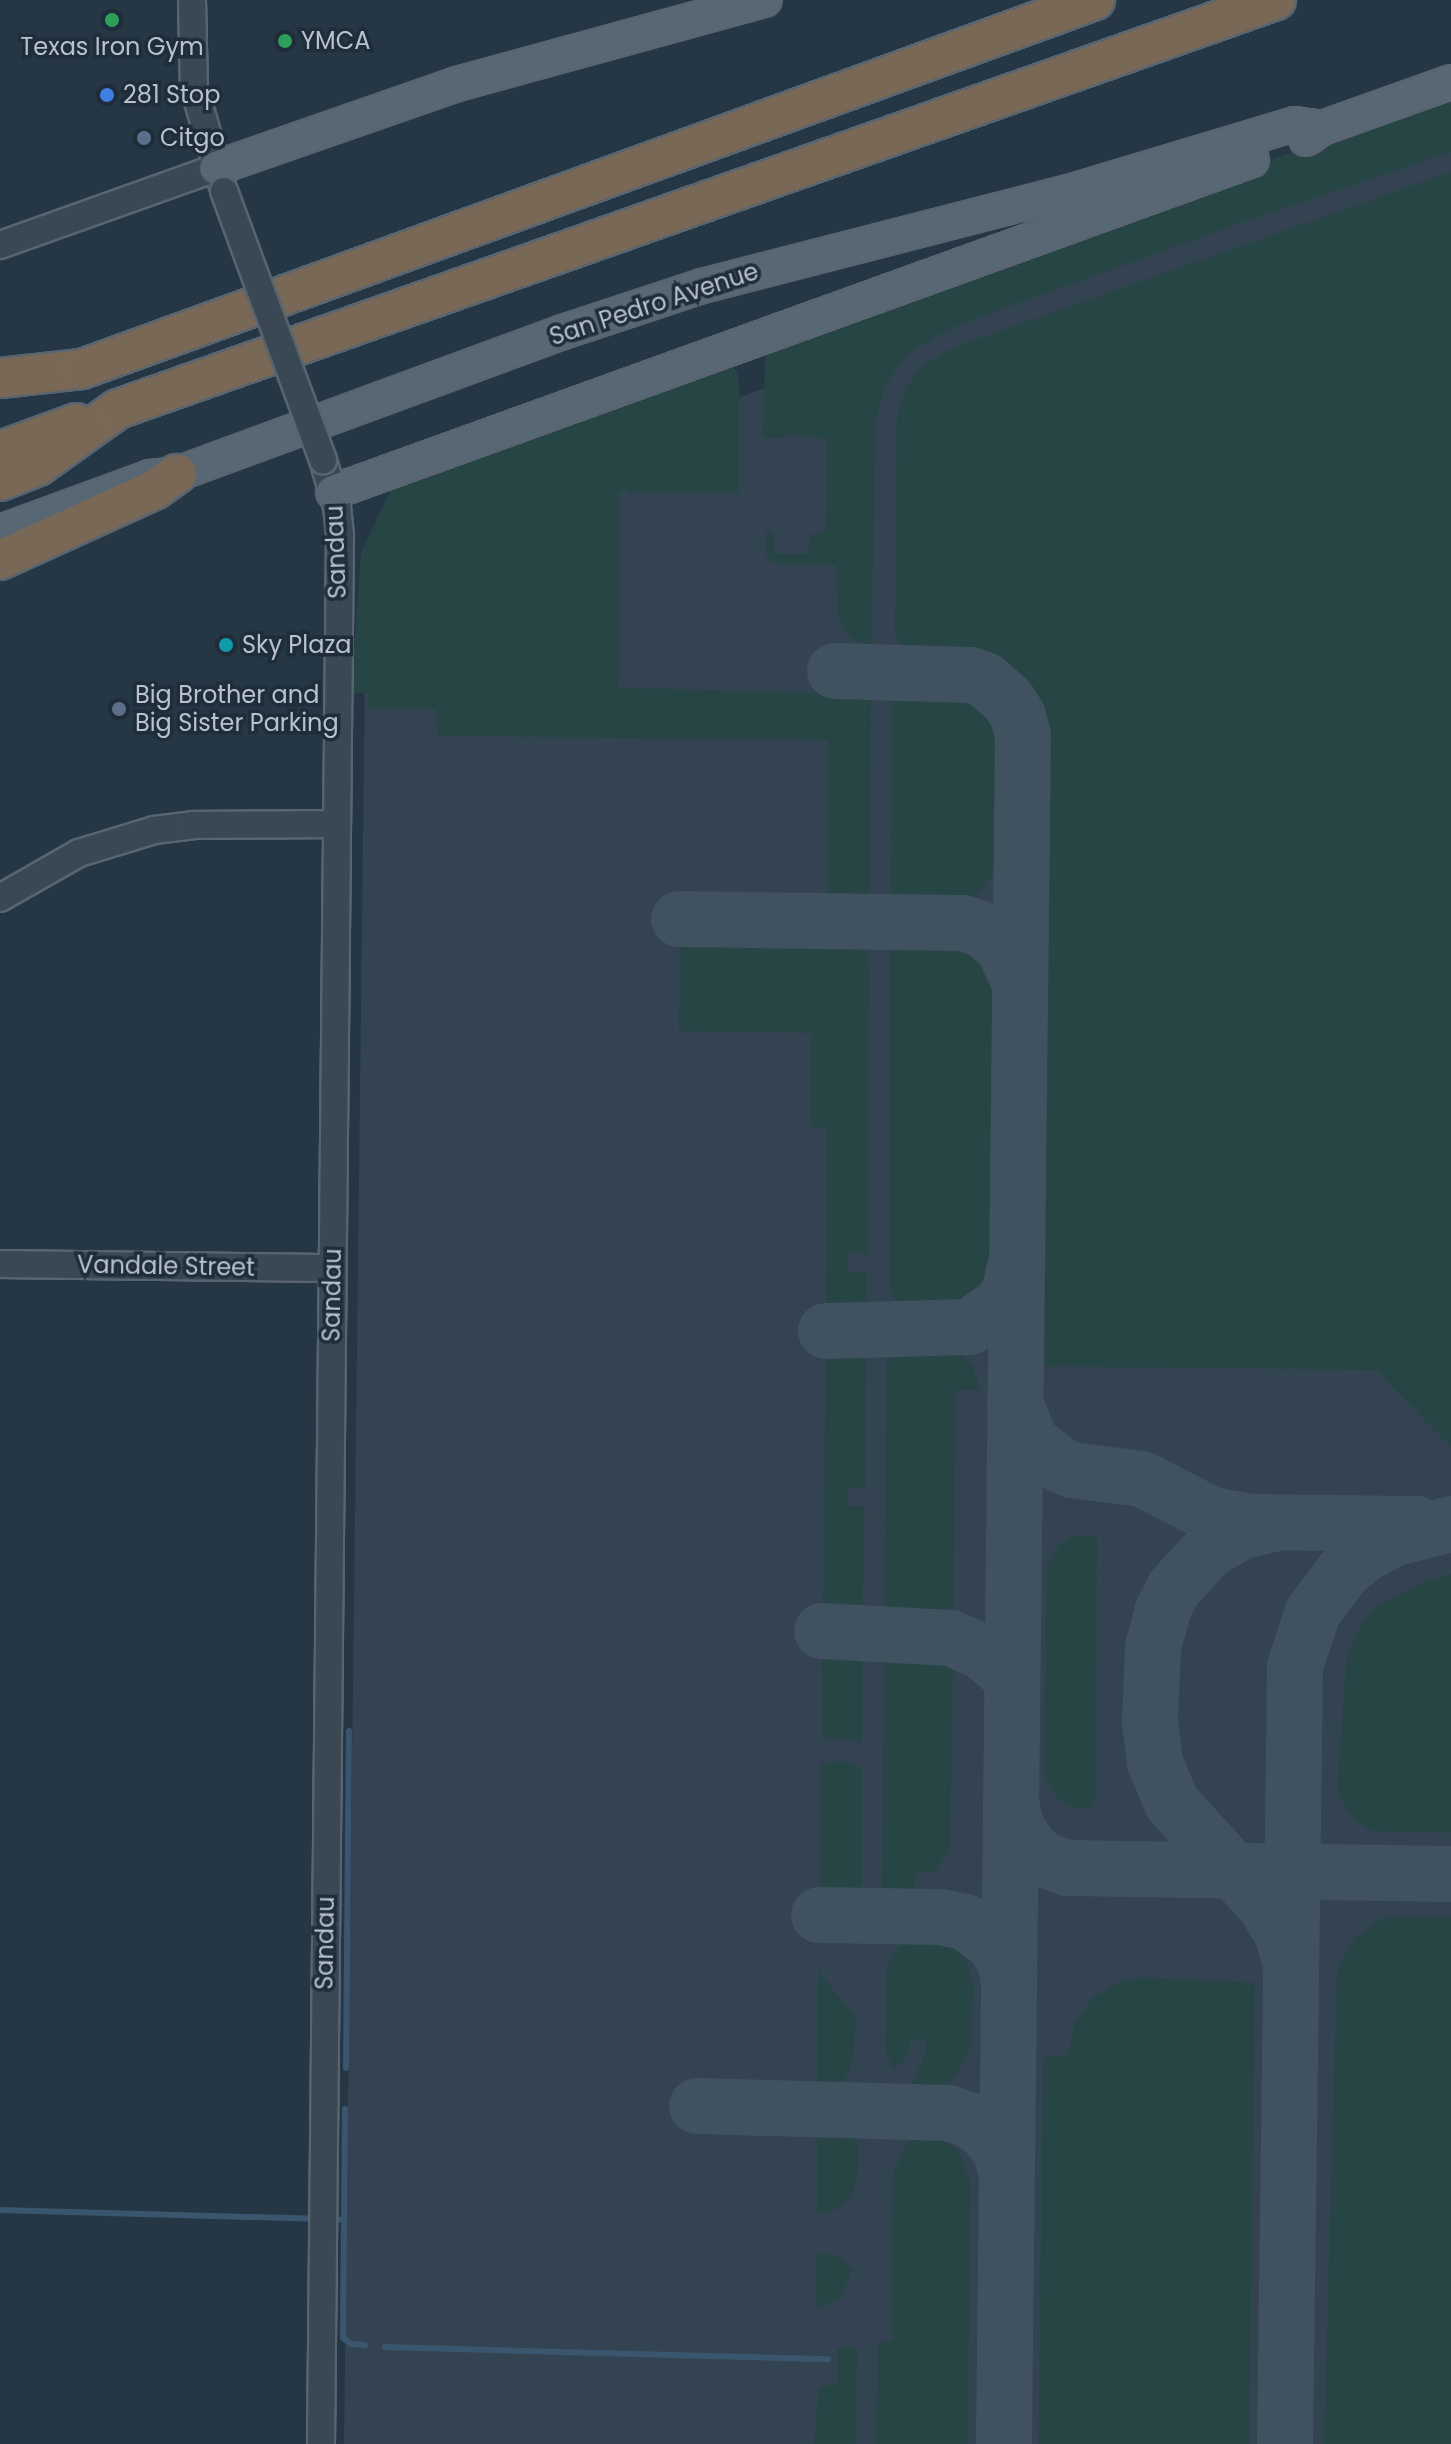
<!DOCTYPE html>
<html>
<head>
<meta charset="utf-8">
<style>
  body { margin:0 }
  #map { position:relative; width:1451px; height:2444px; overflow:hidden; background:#253645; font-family:Poppins,sans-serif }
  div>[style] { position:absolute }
  .airport>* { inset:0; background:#344351 }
  .green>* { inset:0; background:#274545 }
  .stream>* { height:6px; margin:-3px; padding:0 3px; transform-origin:3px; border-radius:3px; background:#3a566e }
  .taxiway>* { height:56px; margin:-28px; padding:0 28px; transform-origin:28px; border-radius:28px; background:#405160 }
  .roads { filter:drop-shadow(2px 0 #586571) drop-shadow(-2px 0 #586571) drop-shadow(0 2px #586571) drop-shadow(0 -2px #586571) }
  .minor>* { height:26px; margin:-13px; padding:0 13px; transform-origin:13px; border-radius:13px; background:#3a4854 }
  .major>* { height:32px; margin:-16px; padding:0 16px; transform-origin:16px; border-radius:16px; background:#586774 }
  .highway>* { height:38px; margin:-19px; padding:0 19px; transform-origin:19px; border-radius:19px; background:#7a6856 }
  .bridges { filter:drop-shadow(2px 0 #586571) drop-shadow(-2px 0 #586571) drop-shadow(0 2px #586571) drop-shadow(0 -2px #586571) }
  .minor-bridge>* { height:26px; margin:-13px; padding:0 13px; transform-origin:13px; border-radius:13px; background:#3a4854 }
  .dots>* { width:22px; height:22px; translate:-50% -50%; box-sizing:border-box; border:4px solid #1e2d39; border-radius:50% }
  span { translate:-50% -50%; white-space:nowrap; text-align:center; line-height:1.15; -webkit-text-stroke:7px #1e2d39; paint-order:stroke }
  .poi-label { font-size:24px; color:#b7c2cd }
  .left { translate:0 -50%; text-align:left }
  .street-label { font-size:24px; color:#b7c2cd }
</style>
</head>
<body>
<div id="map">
  <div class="airport">
    <div style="clip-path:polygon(1451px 136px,1451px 2444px,344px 2444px,366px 586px,435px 509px)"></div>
  </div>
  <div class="green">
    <div style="clip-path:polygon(1451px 95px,1451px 152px,1260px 216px,963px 323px,934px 337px,904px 358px,885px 386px,876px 420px,871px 650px,850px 637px,838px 617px,836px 565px,776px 564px,766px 556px,766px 531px,774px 534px,774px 554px,808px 554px,810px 535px,826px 532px,827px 439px,785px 433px,784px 438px,763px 438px,765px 355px,775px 338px)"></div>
    <div style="clip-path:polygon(1451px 172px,1451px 1447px,1376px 1370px,1034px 1366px,1042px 739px,1037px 713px,1026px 691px,1005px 670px,979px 655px,907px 648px,898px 641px,895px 630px,897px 417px,906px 387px,924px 365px,952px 348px)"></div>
    <div style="clip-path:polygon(730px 362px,737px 371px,739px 389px,739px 493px,630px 493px,625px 488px,620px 493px,619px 688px,834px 693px,871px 690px,870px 903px,828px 903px,828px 740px,438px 736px,436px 709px,368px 708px,368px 693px,351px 693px,361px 552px,391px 490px,404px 479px)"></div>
    <div style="clip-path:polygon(892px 690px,972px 694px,989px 706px,1002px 730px,1001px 849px,995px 872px,974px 896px,948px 904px,891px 904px)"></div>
    <div style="clip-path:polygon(680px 934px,856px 936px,866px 943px,869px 972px,867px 1254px,848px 1253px,848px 1271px,867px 1272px,866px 1312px,826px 1312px,827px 1127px,811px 1127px,811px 1033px,679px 1031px)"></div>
    <div style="clip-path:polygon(897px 936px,967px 942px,989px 959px,999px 984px,997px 1259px,984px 1292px,976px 1300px,954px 1310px,905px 1308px,892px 1296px,889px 1284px,889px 945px)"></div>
    <div style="clip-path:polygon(826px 1346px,854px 1347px,866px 1357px,865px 1488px,847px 1488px,848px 1506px,865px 1506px,862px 1616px,829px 1615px,823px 1608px)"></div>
    <div style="clip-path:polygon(895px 1346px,943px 1348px,957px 1352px,972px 1365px,978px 1382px,979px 1390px,956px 1390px,953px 1608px,935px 1618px,884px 1617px,887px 1362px,888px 1352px)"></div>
    <div style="clip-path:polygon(1077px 1535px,1097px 1537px,1095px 1806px,1078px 1809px,1057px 1798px,1044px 1774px,1047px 1568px,1058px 1546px)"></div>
    <div style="clip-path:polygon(1451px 1574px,1451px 1833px,1372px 1831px,1353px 1818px,1337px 1792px,1347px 1656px,1362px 1623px,1377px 1607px,1427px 1581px)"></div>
    <div style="clip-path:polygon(828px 1647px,862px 1648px,862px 1744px,857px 1745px,857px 1739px,823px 1738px,822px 1654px)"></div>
    <div style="clip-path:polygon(884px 1647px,939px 1650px,953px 1659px,950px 1850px,935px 1871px,915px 1874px,914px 1899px,882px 1898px)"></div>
    <div style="clip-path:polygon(844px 1761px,861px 1768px,861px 1893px,833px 1897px,819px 1894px,821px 1763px)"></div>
    <div style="clip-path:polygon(1386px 1917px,1451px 1917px,1451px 2444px,1324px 2444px,1337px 1972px,1355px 1937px)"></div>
    <div style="clip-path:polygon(915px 1936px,940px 1938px,957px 1949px,967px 1963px,973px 1983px,972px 2040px,966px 2060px,951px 2081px,931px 2091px,911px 2087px,926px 2051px,926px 2039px,909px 2039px,909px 2054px,894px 2070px,886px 2053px,887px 1967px,898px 1947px)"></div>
    <div style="clip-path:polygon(818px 1971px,856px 2018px,853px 2060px,846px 2077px,831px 2088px,818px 2090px)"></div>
    <div style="clip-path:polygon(1141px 1977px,1255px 1983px,1249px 2444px,1039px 2444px,1043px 2057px,1068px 2055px,1075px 2022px,1093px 1998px,1118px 1982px)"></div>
    <div style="clip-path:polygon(817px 2129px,854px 2136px,859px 2145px,857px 2180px,851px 2195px,841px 2206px,827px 2214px,817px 2214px)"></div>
    <div style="clip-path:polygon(932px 2133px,959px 2151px,970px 2182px,968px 2444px,876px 2444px,878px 2343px,892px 2341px,893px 2173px,907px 2143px,916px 2136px)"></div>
    <div style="clip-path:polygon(817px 2254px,836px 2255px,852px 2270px,841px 2298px,816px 2308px)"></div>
    <div style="clip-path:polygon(857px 2346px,856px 2444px,814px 2444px,819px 2386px,837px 2385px,837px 2348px)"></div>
  </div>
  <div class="stream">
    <div style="left:346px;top:2068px;width:337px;rotate:-89.5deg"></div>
    <div style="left:345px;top:2109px;width:229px;rotate:90.5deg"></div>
    <div style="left:343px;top:2338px;width:10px;rotate:37deg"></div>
    <div style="left:351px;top:2344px;width:14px;rotate:4deg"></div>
    <div style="left:0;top:2210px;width:316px;rotate:1.6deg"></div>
    <div style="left:331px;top:2219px;width:13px;rotate:4deg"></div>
    <div style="left:385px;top:2347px;width:443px;rotate:1.6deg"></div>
  </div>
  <div class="taxiway">
    <div style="left:835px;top:671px;width:136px;rotate:1.7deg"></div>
    <div style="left:971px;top:675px;width:15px;rotate:20deg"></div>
    <div style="left:985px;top:680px;width:30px;rotate:41deg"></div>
    <div style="left:1008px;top:700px;width:19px;rotate:58deg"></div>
    <div style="left:1018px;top:716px;width:21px;rotate:76deg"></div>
    <div style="left:1023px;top:736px;width:1708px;rotate:90.64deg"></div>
    <div style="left:679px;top:919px;width:284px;rotate:0.8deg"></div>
    <div style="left:963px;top:923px;width:21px;rotate:19deg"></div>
    <div style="left:983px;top:930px;width:26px;rotate:40deg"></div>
    <div style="left:1003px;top:947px;width:40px;rotate:65deg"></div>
    <div style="left:826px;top:1331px;width:143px;rotate:-1.6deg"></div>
    <div style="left:969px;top:1327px;width:39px;rotate:-35deg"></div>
    <div style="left:1001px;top:1305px;width:18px;rotate:-61deg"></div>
    <div style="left:1010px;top:1289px;width:26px;rotate:-77deg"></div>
    <div style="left:1015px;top:1403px;width:42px;rotate:67.7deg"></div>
    <div style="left:1031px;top:1442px;width:36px;rotate:38deg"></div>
    <div style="left:1059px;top:1464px;width:14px;rotate:25deg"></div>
    <div style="left:1072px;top:1470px;width:71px;rotate:7.3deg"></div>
    <div style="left:1142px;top:1479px;width:79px;rotate:27.2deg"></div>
    <div style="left:1212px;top:1515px;width:40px;rotate:10deg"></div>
    <div style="left:1251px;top:1522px;width:166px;rotate:0.7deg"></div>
    <div style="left:1277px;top:1523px;width:37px;rotate:166deg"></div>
    <div style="left:1241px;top:1532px;width:37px;rotate:151deg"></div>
    <div style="left:1209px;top:1550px;width:52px;rotate:132.6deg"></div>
    <div style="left:1174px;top:1588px;width:25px;rotate:117deg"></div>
    <div style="left:1163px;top:1610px;width:38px;rotate:105deg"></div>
    <div style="left:1153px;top:1647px;width:75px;rotate:92.3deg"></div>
    <div style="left:1150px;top:1722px;width:41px;rotate:83deg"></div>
    <div style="left:1155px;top:1763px;width:43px;rotate:67deg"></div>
    <div style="left:1172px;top:1803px;width:137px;rotate:47.7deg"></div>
    <div style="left:1264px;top:1904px;width:32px;rotate:58deg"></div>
    <div style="left:1281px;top:1931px;width:24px;rotate:73deg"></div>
    <div style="left:822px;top:1631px;width:129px;rotate:3.1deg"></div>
    <div style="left:951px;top:1638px;width:36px;rotate:24deg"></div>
    <div style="left:984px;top:1653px;width:37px;rotate:41deg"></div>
    <div style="left:1011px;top:1802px;width:25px;rotate:78deg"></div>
    <div style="left:1016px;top:1826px;width:26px;rotate:58deg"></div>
    <div style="left:1030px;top:1848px;width:19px;rotate:39deg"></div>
    <div style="left:1045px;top:1860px;width:23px;rotate:20deg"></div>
    <div style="left:1067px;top:1868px;width:384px;rotate:0.9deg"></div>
    <div style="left:819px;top:1915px;width:122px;rotate:0.9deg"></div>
    <div style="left:941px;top:1917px;width:25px;rotate:12deg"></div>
    <div style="left:965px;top:1922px;width:34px;rotate:36deg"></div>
    <div style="left:993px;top:1942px;width:26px;rotate:59deg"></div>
    <div style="left:1006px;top:1964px;width:19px;rotate:81deg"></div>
    <div style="left:697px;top:2106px;width:251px;rotate:1.6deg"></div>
    <div style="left:948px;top:2113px;width:24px;rotate:19deg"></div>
    <div style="left:971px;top:2121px;width:21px;rotate:37deg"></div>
    <div style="left:988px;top:2134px;width:21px;rotate:55deg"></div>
    <div style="left:1000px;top:2151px;width:23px;rotate:72deg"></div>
    <div style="left:1285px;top:2444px;width:778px;rotate:-89.26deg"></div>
    <div style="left:1295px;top:1666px;width:57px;rotate:-71.6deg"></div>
    <div style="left:1313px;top:1612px;width:50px;rotate:-53.1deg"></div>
    <div style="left:1343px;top:1572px;width:32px;rotate:-39deg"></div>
    <div style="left:1368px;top:1552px;width:30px;rotate:-27deg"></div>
    <div style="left:1395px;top:1538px;width:58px;rotate:-14deg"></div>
  </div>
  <div class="roads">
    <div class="minor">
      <div style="left:192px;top:0;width:88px;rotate:88.7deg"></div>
      <div style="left:194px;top:88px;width:100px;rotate:73.7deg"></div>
      <div style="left:0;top:245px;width:229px;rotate:-19.6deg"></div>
      <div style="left:0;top:898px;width:91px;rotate:-29.7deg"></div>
      <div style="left:79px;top:853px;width:78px;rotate:-17deg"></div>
      <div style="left:154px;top:830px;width:39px;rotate:-7deg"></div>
      <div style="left:193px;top:825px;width:143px;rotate:-0.4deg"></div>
      <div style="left:0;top:1264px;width:332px;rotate:0.7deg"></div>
      <div style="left:321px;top:2444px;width:1909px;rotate:-89.43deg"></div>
      <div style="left:340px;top:535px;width:28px;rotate:-96deg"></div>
      <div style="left:337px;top:507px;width:49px;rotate:-106.6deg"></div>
    </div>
    <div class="major">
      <div style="left:1306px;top:139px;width:19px;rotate:-35deg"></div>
      <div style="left:1322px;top:128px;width:137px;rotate:-19.6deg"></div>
      <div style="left:216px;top:168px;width:255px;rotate:-19.2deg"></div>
      <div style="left:457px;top:84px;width:319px;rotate:-15.3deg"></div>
      <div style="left:333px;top:492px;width:977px;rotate:-19.86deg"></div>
      <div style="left:0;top:532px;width:160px;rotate:-20.1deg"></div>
      <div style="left:150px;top:477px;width:27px;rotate:-6deg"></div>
      <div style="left:177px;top:474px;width:411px;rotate:-20.2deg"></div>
      <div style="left:563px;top:332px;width:146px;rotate:-18.3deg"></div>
      <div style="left:702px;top:286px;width:375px;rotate:-14.4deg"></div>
      <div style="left:1065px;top:193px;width:240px;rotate:-16.7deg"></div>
      <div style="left:1295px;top:124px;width:27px;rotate:8deg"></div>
    </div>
    <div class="highway">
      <div style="left:0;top:378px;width:82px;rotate:-6.3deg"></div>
      <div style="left:82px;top:369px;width:1078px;rotate:-20.01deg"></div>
      <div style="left:0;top:451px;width:81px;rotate:-20.2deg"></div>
      <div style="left:0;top:481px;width:41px;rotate:-21.5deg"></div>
      <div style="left:38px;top:466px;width:98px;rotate:-35.5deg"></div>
      <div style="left:118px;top:409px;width:1228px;rotate:-19.45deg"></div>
      <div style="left:0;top:560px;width:171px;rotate:-24.5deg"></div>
      <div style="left:156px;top:489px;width:26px;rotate:-36deg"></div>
    </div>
  </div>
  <div class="bridges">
    <div class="minor-bridge">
      <div style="left:224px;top:191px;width:287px;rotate:69.8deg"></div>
    </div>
  </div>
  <div class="dots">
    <div style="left:112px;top:20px;background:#2e9e5b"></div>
    <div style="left:285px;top:41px;background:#2e9e5b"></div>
    <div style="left:107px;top:95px;background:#3f7fe0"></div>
    <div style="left:144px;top:138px;background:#5c6f8a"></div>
    <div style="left:226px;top:645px;background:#0f9aa8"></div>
    <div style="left:119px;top:709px;background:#5c6f8a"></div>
  </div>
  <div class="poi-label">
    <span class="left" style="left:301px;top:41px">YMCA</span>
    <span style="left:112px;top:47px">Texas Iron Gym</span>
    <span class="left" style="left:123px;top:95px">281 Stop</span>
    <span class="left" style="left:160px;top:138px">Citgo</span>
    <span class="left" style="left:242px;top:645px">Sky Plaza</span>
    <span class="left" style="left:135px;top:709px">Big Brother and<br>Big Sister Parking</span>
  </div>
  <div class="street-label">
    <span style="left:654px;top:304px;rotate:-18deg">San Pedro Avenue</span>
    <span style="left:336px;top:552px;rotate:-92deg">Sandau</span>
    <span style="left:166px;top:1266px;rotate:1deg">Vandale Street</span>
    <span style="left:332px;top:1295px;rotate:-89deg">Sandau</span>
    <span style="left:325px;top:1943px;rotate:-89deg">Sandau</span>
  </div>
</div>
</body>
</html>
